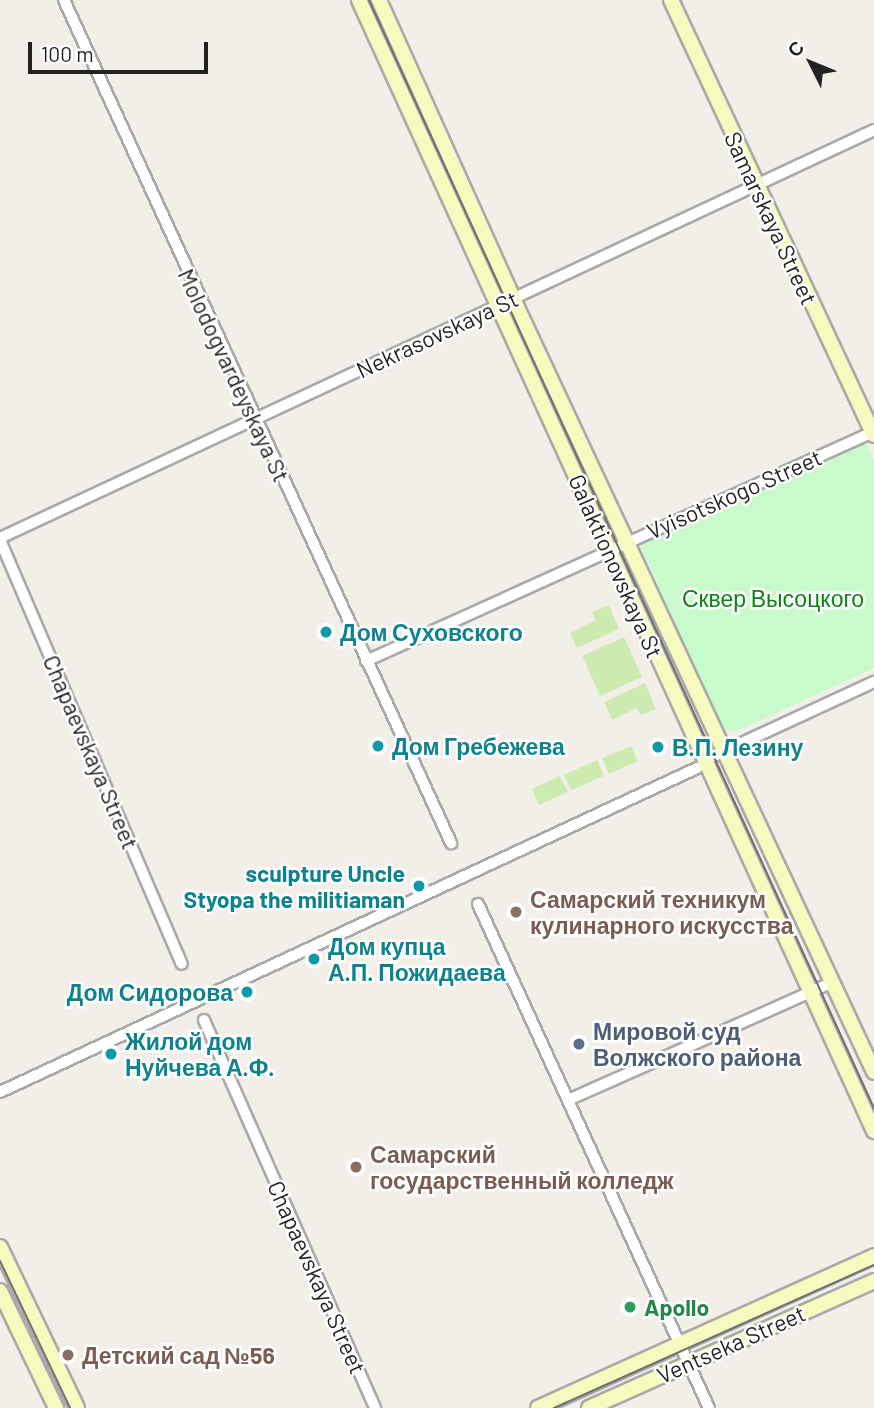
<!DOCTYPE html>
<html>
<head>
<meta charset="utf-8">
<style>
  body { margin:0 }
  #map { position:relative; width:874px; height:1408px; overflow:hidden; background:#f2efe9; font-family:Barlow,sans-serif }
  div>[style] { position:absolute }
  .grass>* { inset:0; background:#cdebb0 }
  .park>* { inset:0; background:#c8facc }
  .roads { filter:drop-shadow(2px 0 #a9a9a9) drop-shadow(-2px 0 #a9a9a9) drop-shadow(0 2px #a9a9a9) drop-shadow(0 -2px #a9a9a9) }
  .street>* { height:10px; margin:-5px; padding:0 5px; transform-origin:5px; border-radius:5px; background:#fff }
  .secondary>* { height:14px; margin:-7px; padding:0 7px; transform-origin:7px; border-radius:7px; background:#f7fabf }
  .tram>* { height:2px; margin:-1px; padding:0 1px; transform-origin:1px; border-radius:1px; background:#707070 }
  .dots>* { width:19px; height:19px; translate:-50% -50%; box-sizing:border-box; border:4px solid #fff; border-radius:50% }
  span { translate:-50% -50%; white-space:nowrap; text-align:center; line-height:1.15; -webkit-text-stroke:5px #fff; paint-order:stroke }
  .street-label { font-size:23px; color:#222 }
  .park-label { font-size:23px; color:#0c8416 }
  .culture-label { font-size:23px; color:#0d838f; font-weight:700 }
  .left { translate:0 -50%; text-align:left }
  .right { translate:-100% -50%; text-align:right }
  .education-label { font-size:23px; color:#785e54; font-weight:700 }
  .service-label { font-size:23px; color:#4e5e75; font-weight:700 }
  .leisure-label { font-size:23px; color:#27864d; font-weight:700 }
  .north { position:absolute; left:776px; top:28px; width:70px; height:70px; -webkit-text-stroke:5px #fff; paint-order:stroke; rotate:313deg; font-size:19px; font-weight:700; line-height:28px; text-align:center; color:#222 }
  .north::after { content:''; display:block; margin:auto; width:24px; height:32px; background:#222; clip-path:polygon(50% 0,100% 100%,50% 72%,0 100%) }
  .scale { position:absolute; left:28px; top:42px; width:180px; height:32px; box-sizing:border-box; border:4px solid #222; border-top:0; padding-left:9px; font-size:21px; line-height:24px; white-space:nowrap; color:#222; -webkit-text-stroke:5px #fff; paint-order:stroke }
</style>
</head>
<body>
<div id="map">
  <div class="grass">
    <div style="clip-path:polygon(609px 605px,619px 629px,577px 648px,570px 633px,596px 620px,592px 612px)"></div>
    <div style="clip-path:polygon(624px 637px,642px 677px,600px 696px,582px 656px)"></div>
    <div style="clip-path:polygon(645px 683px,656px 709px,641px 715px,637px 708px,612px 720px,604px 702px)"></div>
    <div style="clip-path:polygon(631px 746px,638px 761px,609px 774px,602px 758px)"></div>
    <div style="clip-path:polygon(597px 760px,604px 776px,571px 790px,564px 775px)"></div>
    <div style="clip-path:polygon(560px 776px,568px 792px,539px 805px,532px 789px)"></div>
  </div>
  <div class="park">
    <div style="clip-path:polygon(866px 443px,874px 460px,874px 668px,737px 731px,724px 729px,640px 546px)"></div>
  </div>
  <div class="roads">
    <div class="street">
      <div style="left:64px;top:0;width:928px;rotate:65.34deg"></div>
      <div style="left:0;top:538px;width:965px;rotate:-25.02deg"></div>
      <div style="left:0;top:540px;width:461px;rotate:66.8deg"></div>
      <div style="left:366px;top:661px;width:556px;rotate:-24.31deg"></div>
      <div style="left:705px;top:760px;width:186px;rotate:-24.8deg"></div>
      <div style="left:478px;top:904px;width:554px;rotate:65.38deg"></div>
      <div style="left:204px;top:1020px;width:424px;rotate:66.2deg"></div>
      <div style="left:0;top:1092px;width:769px;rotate:-24.93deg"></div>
      <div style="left:568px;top:1100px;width:290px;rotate:-24deg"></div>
    </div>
    <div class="secondary">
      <div style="left:359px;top:0;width:1243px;rotate:65.52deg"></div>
      <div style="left:379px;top:0;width:349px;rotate:65.8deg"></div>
      <div style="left:522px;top:318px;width:832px;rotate:64.97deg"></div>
      <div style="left:671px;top:0;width:480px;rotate:65deg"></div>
      <div style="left:0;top:1247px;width:178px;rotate:64.4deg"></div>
      <div style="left:0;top:1291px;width:130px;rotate:64.4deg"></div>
      <div style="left:538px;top:1408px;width:369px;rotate:-24.3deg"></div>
      <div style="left:589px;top:1408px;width:312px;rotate:-24deg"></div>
    </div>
  </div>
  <div class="tram">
    <div style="left:369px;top:0;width:1218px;rotate:65.5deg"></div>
    <div style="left:0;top:1261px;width:163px;rotate:64.5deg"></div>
    <div style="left:554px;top:1408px;width:350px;rotate:-24.1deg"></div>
  </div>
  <div class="dots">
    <div style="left:326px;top:632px;background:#0f9aa8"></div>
    <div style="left:378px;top:746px;background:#0f9aa8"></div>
    <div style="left:658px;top:747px;background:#0f9aa8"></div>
    <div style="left:419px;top:886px;background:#0f9aa8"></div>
    <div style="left:516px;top:912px;background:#8d6e63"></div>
    <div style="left:314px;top:959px;background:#0f9aa8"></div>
    <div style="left:247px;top:992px;background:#0f9aa8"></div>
    <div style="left:579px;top:1044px;background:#5c6f8a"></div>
    <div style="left:111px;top:1054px;background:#0f9aa8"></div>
    <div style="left:356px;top:1167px;background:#8d6e63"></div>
    <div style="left:630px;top:1307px;background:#2e9e5b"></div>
    <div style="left:68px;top:1355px;background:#8d6e63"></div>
  </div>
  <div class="street-label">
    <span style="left:771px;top:218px;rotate:65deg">Samarskaya Street</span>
    <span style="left:437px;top:334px;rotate:-25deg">Nekrasovskaya St</span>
    <span style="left:234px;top:375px;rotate:65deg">Molodogvardeyskaya St</span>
    <span style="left:734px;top:494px;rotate:-24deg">Vyisotskogo Street</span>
    <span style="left:616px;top:566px;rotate:66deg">Galaktionovskaya St</span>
    <span style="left:91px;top:752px;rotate:67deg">Chapaevskaya Street</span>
    <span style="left:317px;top:1277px;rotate:66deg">Chapaevskaya Street</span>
    <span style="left:731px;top:1344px;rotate:-24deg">Ventseka Street</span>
  </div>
  <div class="park-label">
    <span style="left:773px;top:598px">Сквер Высоцкого</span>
  </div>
  <div class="culture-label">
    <span class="left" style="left:340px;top:632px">Дом Суховского</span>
    <span class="left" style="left:392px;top:746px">Дом Гребежева</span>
    <span class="left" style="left:672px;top:747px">В.П. Лезину</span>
    <span class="right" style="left:405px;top:886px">sculpture Uncle<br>Styopa the militiaman</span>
    <span class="left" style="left:328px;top:959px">Дом купца<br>А.П. Пожидаева</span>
    <span class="right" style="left:233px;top:992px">Дом Сидорова</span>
    <span class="left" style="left:125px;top:1054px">Жилой дом<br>Нуйчева А.Ф.</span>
  </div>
  <div class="education-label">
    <span class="left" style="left:530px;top:912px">Самарский техникум<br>кулинарного искусства</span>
    <span class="left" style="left:370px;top:1167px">Самарский<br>государственный колледж</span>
    <span class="left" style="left:82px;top:1355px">Детский сад №56</span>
  </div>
  <div class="service-label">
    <span class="left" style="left:593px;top:1044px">Мировой суд<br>Волжского района</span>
  </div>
  <div class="leisure-label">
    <span class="left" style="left:644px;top:1307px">Apollo</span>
  </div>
  <div class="north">С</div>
  <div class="scale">100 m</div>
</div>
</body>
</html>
